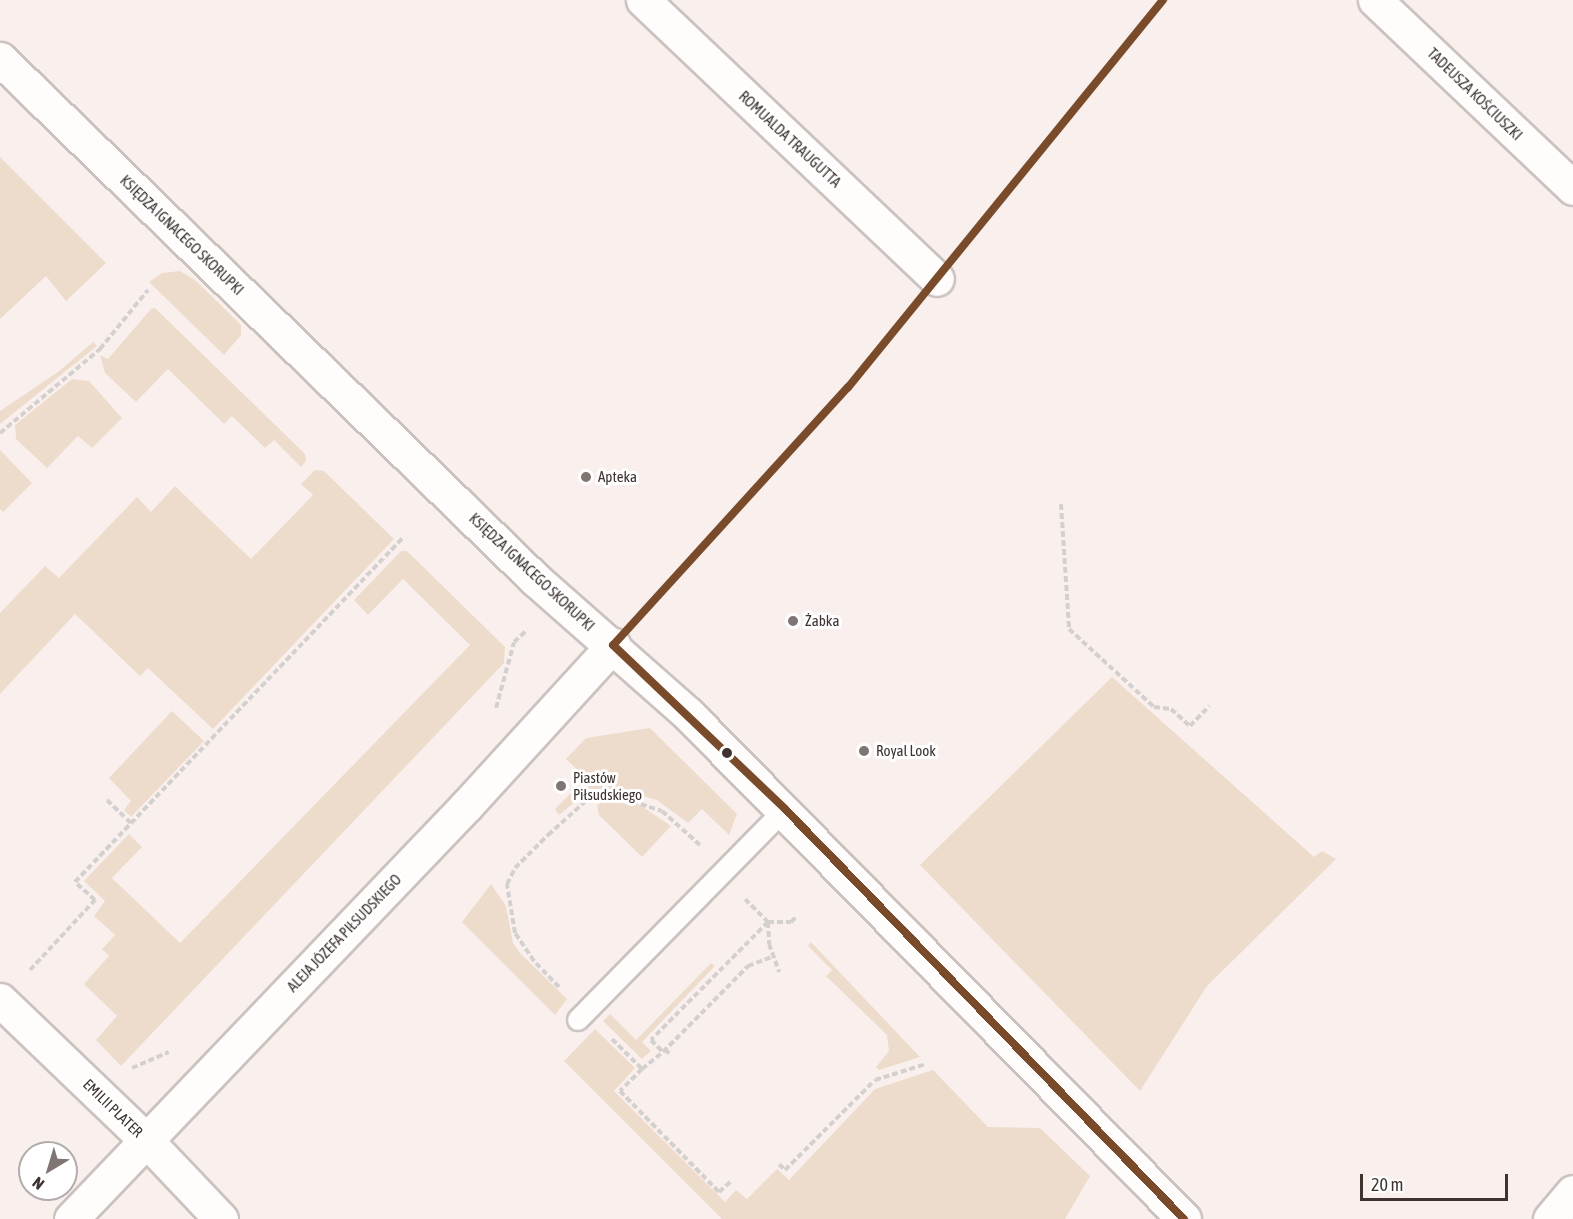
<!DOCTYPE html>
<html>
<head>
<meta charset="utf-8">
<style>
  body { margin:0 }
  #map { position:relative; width:1573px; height:1219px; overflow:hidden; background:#f9f0ee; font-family:"Asap Condensed",sans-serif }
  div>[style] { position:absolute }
  .green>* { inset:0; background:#eddccb }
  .path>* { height:4px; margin-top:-2px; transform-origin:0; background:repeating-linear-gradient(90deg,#d4d0ce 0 6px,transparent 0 9px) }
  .roads { filter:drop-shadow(2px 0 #cbc2c0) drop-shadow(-2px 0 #cbc2c0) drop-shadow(0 2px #cbc2c0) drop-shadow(0 -2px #cbc2c0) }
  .service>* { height:20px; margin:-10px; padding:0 10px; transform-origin:10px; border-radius:10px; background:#fefdfc }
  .minor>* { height:33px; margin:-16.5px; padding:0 16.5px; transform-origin:16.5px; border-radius:16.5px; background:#fefdfc }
  .tertiary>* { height:33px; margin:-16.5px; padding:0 16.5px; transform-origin:16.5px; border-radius:16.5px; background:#fefdfc }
  .bus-1>* { height:8px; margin:-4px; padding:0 4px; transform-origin:4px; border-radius:4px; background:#7a4b2a }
  .dots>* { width:16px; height:16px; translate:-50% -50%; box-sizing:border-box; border:3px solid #fff; border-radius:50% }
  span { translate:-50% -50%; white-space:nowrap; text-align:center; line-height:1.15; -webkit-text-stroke:6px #fff; paint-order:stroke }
  .street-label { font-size:15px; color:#3e3331 }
  .poi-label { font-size:15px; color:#3e3331 }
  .left { translate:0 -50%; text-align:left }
  .north { position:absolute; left:18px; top:1141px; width:60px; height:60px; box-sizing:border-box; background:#fff; border:2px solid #b2adad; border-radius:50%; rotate:218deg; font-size:16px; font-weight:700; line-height:24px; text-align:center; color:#3e3331 }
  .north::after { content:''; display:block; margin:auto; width:21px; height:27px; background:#7f7573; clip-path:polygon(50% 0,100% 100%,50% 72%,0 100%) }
  .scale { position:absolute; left:1360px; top:1174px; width:148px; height:27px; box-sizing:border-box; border:3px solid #3e3331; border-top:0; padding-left:8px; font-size:18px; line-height:21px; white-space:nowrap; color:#3e3331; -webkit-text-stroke:4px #fff; paint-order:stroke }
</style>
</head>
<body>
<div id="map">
  <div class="green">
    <div style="clip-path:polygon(0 157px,106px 263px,66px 301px,46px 276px,0 319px)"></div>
    <div style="clip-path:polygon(180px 271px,195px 280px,241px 325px,241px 335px,224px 355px,149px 282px,162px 273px)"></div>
    <div style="clip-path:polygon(155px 308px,305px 454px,306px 461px,301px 467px,274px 440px,265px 448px,232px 416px,224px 424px,168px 369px,136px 402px,105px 373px,100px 355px,108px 359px,151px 309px)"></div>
    <div style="clip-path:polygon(93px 342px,97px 346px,0 424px,0 411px,58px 372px)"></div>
    <div style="clip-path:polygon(72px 379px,89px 381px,122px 418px,92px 448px,78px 436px,47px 468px,16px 439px,15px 425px)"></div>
    <div style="clip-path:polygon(0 450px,32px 483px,3px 512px,0 509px)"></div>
    <div style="clip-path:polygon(315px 470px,324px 471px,394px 539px,213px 729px,148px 668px,140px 676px,75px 614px,0 694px,0 613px,45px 566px,59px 578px,137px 497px,151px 512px,175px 486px,251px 559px,313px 495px,301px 484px)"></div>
    <div style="clip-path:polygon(401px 551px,407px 551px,505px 647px,504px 663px,121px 1066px,96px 1040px,117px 1016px,84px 984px,109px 956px,102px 949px,115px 935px,94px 916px,105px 901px,84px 881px,129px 834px,142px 847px,112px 878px,180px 943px,470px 645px,403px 579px,368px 615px,354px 600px)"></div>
    <div style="clip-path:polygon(1112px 677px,1314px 857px,1322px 851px,1336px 859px,1207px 986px,1140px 1091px,920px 865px)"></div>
    <div style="clip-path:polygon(172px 711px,204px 741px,131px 817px,124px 810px,131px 801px,109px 778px)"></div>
    <div style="clip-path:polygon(650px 728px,737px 814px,729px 835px,702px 809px,688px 823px,657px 800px,620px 790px,586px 793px,559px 815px,555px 809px,586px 778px,566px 759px,586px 738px)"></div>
    <div style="clip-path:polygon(602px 801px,640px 805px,671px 826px,642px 857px,599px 815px,597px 806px)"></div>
    <div style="clip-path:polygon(491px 884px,506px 906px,513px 943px,520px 953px,567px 999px,555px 1015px,462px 922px)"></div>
    <div style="clip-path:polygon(811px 942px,920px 1057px,879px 1070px,876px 1067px,889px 1051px,887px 1035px,826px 976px,832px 970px,808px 946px)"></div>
    <div style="clip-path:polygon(711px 963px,715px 966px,642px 1042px,651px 1051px,642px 1059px,603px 1021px,610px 1014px,636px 1040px)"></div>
    <div style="clip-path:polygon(595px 1029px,635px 1068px,614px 1091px,725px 1202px,736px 1190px,747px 1199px,777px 1169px,789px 1180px,875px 1089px,933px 1070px,988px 1127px,1040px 1128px,1090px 1176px,1065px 1219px,722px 1219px,564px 1061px)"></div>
  </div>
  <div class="path">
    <div style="left:0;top:433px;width:131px;rotate:-40deg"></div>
    <div style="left:100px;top:349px;width:76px;rotate:-50.9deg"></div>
    <div style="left:1061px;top:504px;width:125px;rotate:86.3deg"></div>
    <div style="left:1069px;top:629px;width:115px;rotate:42.5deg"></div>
    <div style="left:1154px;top:707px;width:17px;rotate:7deg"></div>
    <div style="left:1171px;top:709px;width:25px;rotate:42deg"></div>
    <div style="left:1190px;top:726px;width:28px;rotate:-46deg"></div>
    <div style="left:496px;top:708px;width:68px;rotate:-74.7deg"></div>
    <div style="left:514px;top:642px;width:18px;rotate:-43deg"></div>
    <div style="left:107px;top:800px;width:35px;rotate:44deg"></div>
    <div style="left:745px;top:899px;width:33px;rotate:45deg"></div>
    <div style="left:768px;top:922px;width:23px"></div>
    <div style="left:791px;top:922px;width:7px;rotate:-45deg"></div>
    <div style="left:768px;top:922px;width:166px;rotate:134.8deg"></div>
    <div style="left:651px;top:1040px;width:17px;rotate:45deg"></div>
    <div style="left:663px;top:1052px;width:121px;rotate:-45.3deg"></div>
    <div style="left:748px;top:966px;width:28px;rotate:-21deg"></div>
    <div style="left:768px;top:922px;width:22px;rotate:87deg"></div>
    <div style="left:769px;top:944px;width:30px;rotate:70deg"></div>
    <div style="left:30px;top:970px;width:96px;rotate:-47.1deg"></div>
    <div style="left:95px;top:900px;width:27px;rotate:-138deg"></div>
    <div style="left:75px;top:882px;width:477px;rotate:-46.4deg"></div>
    <div style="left:559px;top:987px;width:36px;rotate:-134deg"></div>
    <div style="left:534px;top:961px;width:34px;rotate:-124deg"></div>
    <div style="left:515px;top:933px;width:50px;rotate:-99.3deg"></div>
    <div style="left:507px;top:884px;width:18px;rotate:-63deg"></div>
    <div style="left:515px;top:868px;width:47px;rotate:-45deg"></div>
    <div style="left:548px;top:835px;width:54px;rotate:-42deg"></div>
    <div style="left:588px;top:799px;width:27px;rotate:-6deg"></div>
    <div style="left:615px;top:796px;width:49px;rotate:17.7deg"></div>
    <div style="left:662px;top:811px;width:51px;rotate:41.8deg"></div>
    <div style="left:612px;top:1039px;width:42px;rotate:45deg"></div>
    <div style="left:642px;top:1069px;width:31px;rotate:135deg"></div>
    <div style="left:620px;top:1091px;width:141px;rotate:45.6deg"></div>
    <div style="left:719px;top:1192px;width:15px;rotate:-42deg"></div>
    <div style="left:665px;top:1049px;width:9px;rotate:49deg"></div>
    <div style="left:132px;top:1068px;width:40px;rotate:-23.4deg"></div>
    <div style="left:642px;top:1069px;width:27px;rotate:-39deg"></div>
    <div style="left:779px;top:1164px;width:8px;rotate:45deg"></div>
    <div style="left:785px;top:1170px;width:127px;rotate:-45deg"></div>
    <div style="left:875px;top:1080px;width:53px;rotate:-17.4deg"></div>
  </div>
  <div class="roads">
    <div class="service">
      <div style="left:578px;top:1020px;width:296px;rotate:-45.5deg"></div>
    </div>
    <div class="minor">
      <div style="left:643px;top:0;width:405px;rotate:43.5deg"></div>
      <div style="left:1375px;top:0;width:273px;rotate:43.5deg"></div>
      <div style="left:0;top:59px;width:746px;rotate:44.19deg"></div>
      <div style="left:535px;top:579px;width:204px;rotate:41.4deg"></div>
      <div style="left:688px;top:714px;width:708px;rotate:45.52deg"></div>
      <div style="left:0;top:1000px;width:202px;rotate:43.8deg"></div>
      <div style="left:146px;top:1140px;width:109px;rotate:46.5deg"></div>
      <div style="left:1550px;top:1219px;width:35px;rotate:-50deg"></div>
    </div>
    <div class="tertiary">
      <div style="left:71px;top:1219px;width:573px;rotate:-46.27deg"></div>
      <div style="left:467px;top:805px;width:217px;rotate:-47.6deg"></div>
    </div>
  </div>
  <div class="bus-1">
    <div style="left:1163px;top:0;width:499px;rotate:129.1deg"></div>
    <div style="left:848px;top:387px;width:349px;rotate:132.3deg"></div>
    <div style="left:613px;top:645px;width:238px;rotate:43.6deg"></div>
    <div style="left:785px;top:809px;width:572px;rotate:45.78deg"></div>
  </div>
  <div class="dots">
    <div style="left:586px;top:477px;background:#7f7573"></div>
    <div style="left:793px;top:621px;background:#7f7573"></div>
    <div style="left:864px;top:751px;background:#7f7573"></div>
    <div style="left:727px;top:753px;background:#3e3331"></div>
    <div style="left:561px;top:786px;background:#7f7573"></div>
  </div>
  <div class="street-label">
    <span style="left:1475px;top:94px;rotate:44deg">TADEUSZA KOŚCIUSZKI</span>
    <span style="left:790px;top:139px;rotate:43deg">ROMUALDA TRAUGUTTA</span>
    <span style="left:182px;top:235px;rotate:44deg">KSIĘDZA IGNACEGO SKORUPKI</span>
    <span style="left:532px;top:572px;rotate:43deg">KSIĘDZA IGNACEGO SKORUPKI</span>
    <span style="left:344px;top:933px;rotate:-46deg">ALEJA JÓZEFA PIŁSUDSKIEGO</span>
    <span style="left:113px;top:1108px;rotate:44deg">EMILII PLATER</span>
  </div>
  <div class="poi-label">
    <span class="left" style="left:598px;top:477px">Apteka</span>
    <span class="left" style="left:805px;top:621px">Żabka</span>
    <span class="left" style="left:876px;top:751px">Royal Look</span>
    <span class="left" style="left:573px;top:786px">Piastów<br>Piłsudskiego</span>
  </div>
  <div class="north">N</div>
  <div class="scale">20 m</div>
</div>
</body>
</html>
